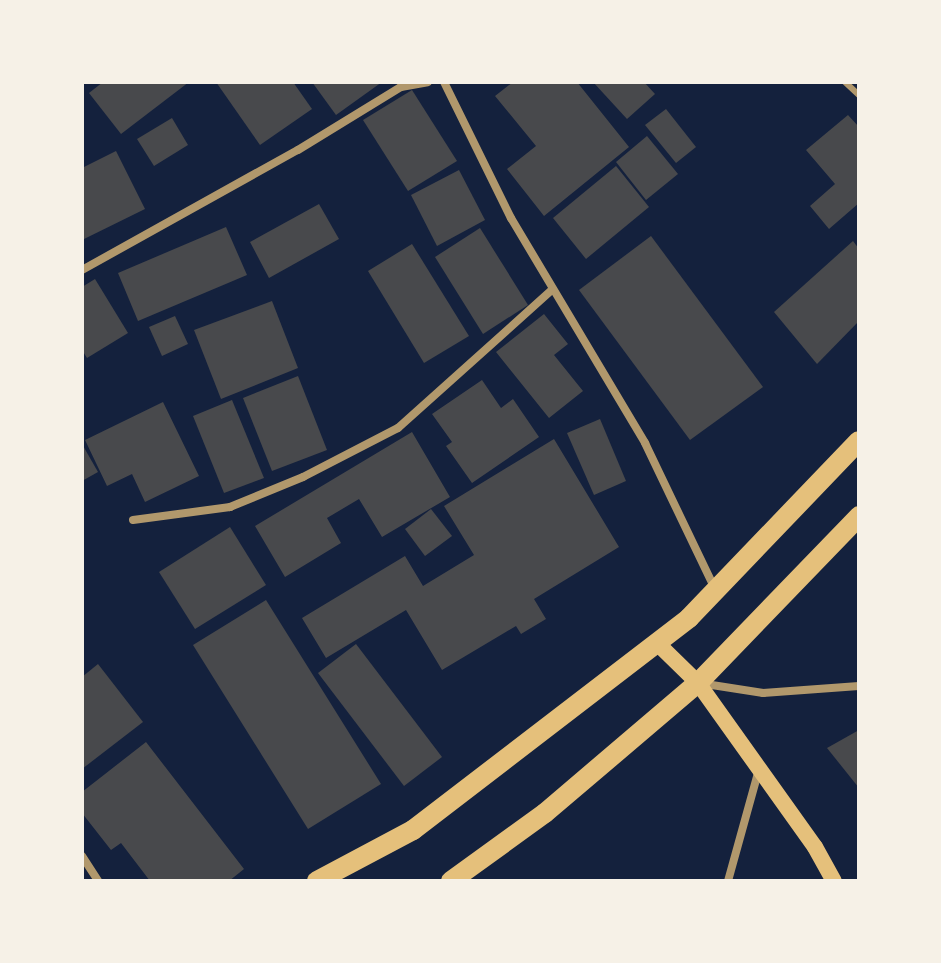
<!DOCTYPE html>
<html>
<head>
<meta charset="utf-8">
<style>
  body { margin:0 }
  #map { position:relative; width:941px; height:963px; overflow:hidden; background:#14213d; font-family:"Alegreya Sans",sans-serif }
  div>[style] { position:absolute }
  .building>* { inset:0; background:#48494c }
  .service>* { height:6px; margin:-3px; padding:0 3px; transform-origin:3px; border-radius:3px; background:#b1986c }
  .minor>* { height:8px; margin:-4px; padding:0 4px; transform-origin:4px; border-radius:4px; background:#b1986c }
  .secondary>* { height:16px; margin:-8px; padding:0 8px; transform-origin:8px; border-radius:8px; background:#e5c07b }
  .primary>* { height:20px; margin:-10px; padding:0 10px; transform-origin:10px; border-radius:10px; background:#e5c07b }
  span { translate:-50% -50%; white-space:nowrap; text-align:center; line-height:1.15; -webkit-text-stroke:8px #f6f1e7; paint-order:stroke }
  .frame { position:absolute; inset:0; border:84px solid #f6f1e7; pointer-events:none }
</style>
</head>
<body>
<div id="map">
  <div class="building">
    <div style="clip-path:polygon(103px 82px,189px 82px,121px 134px,89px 93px)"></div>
    <div style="clip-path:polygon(216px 82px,293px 82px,312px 109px,260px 145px)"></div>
    <div style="clip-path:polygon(312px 82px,382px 82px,336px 115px)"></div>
    <div style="clip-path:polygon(513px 82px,577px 82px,629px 147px,544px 216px,507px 169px,536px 146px,495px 96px)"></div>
    <div style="clip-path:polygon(593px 82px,644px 82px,655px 94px,627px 119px)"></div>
    <div style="clip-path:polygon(412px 90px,457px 161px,408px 191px,363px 120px)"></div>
    <div style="clip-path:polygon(666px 109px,696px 147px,676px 163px,645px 125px)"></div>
    <div style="clip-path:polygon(848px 115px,859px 127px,859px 203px,829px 229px,810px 206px,835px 184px,806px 150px)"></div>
    <div style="clip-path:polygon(172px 118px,188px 145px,154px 166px,137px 139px)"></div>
    <div style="clip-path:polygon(647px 136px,678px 174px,646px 200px,616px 162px)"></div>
    <div style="clip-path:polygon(116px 151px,145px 209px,82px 240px,82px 168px)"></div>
    <div style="clip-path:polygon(616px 166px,649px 207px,586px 259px,553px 218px)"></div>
    <div style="clip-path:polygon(459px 170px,485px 220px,437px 246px,411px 195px)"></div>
    <div style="clip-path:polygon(319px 204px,339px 239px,269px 278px,250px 242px)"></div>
    <div style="clip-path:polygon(226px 227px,247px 275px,138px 321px,118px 273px)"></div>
    <div style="clip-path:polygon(480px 228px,528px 305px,483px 334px,435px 257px)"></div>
    <div style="clip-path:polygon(651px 236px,763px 387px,690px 440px,579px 290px)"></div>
    <div style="clip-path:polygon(853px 241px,859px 249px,859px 321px,817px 364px,774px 312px)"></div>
    <div style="clip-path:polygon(412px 244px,469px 336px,424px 363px,368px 271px)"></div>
    <div style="clip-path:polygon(95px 279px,128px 333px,87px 358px,82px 350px,82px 287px)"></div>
    <div style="clip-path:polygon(272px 301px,298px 368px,221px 399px,194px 330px)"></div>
    <div style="clip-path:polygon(544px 314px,568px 344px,554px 355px,583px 391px,549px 418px,496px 352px)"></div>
    <div style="clip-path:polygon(175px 316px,188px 344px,162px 356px,149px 327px)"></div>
    <div style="clip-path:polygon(298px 376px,327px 450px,272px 471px,243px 398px)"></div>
    <div style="clip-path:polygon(482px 380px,501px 408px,513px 399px,539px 437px,472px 483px,446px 446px,452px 442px,432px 414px)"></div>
    <div style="clip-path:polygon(232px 400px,264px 478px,224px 493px,193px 416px)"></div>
    <div style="clip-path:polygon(163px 402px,199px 476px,145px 502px,132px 474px,107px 486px,85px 440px)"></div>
    <div style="clip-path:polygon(600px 419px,626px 481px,594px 495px,567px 433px)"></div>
    <div style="clip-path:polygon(412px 432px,450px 497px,382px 537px,359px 499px,327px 518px,341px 543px,285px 577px,255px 526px)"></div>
    <div style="clip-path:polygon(554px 439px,619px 547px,534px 599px,546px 619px,521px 634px,516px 626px,442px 670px,406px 610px,326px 658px,302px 618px,405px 556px,423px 586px,474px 555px,444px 506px)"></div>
    <div style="clip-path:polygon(82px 444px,98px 472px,82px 481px)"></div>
    <div style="clip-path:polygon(431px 509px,452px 536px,425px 556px,405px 529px)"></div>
    <div style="clip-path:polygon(230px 527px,266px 585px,195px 629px,159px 572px)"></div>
    <div style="clip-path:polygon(266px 600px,381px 784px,308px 829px,193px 645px)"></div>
    <div style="clip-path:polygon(356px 644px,442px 757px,404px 786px,318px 673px)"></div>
    <div style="clip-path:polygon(98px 664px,143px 722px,82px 769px,82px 677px)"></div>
    <div style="clip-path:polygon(859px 730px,859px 788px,827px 748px)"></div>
    <div style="clip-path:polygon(146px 742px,244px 869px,229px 881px,150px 881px,121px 843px,111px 850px,82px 813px,82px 792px)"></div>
  </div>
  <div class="service">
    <div style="left:845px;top:82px;width:19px;rotate:43deg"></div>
  </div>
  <div class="minor">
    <div style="left:444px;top:82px;width:152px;rotate:63.8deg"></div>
    <div style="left:511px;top:218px;width:262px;rotate:59.2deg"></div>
    <div style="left:645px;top:443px;width:162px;rotate:64.4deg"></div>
    <div style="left:82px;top:270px;width:247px;rotate:-29.1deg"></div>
    <div style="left:298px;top:150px;width:121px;rotate:-31.5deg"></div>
    <div style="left:401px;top:87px;width:27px;rotate:-10deg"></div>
    <div style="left:133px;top:520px;width:98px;rotate:-7.6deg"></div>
    <div style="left:230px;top:507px;width:79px;rotate:-22.3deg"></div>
    <div style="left:303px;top:477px;width:107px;rotate:-27.3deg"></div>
    <div style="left:398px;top:428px;width:208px;rotate:-41.9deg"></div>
    <div style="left:699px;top:683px;width:65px;rotate:8.9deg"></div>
    <div style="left:763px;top:693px;width:96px;rotate:-4.2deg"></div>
    <div style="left:82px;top:856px;width:30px;rotate:57deg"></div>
    <div style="left:728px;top:881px;width:116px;rotate:-74.5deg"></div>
  </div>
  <div class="secondary">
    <div style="left:656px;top:642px;width:59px;rotate:44.3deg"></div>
    <div style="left:698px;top:683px;width:201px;rotate:54.5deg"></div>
    <div style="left:815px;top:847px;width:39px;rotate:61deg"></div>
  </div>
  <div class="primary">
    <div style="left:317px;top:881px;width:109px;rotate:-28deg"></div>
    <div style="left:413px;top:830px;width:348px;rotate:-37.5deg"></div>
    <div style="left:689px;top:618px;width:245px;rotate:-46.2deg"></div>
    <div style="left:451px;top:881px;width:116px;rotate:-35.9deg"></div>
    <div style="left:545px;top:813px;width:201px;rotate:-40.4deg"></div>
    <div style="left:698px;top:683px;width:232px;rotate:-46deg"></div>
  </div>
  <div class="frame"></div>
</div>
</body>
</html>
